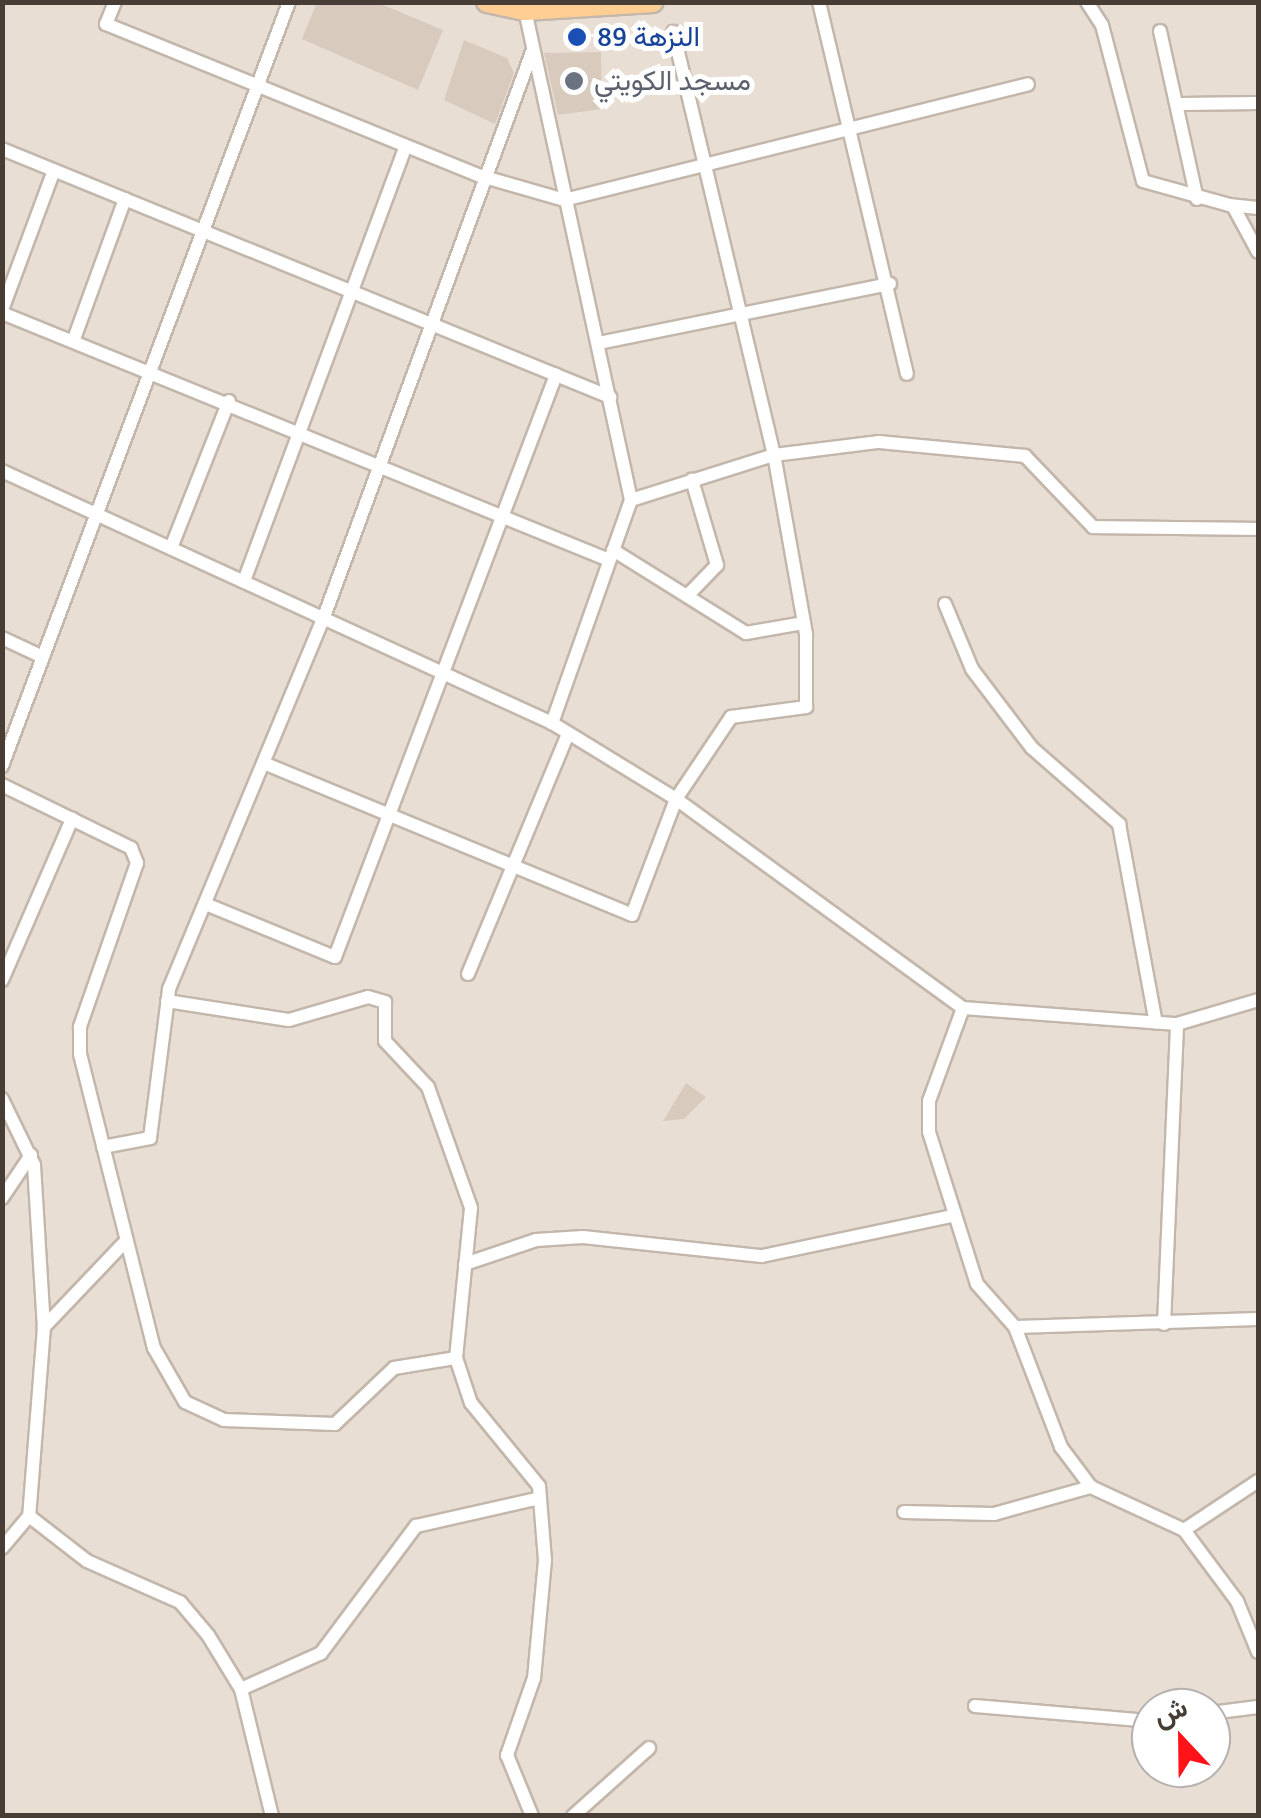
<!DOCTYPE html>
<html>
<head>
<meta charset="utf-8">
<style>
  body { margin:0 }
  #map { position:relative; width:1261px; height:1818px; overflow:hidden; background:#f4ede6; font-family:Signika,Vazirmatn,sans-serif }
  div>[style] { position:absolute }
  .residential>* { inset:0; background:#e8ded4 }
  .building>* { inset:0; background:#d9cabe }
  .roads { filter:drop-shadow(2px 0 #c3b6ab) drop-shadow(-2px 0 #c3b6ab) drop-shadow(0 2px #c3b6ab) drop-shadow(0 -2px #c3b6ab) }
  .street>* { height:12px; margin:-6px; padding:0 6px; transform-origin:6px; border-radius:6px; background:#fff }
  .primary>* { height:20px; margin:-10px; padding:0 10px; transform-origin:10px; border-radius:10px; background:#ffce94 }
  .dots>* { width:28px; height:28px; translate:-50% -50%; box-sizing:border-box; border:5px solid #fff; border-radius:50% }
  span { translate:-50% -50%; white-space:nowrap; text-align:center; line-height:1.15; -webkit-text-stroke:10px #fff; paint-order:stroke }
  .transit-label { font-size:28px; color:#164399 }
  .left { translate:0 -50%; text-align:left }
  .worship-label { font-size:28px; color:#5b616d }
  .frame { position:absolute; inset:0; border:5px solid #473d35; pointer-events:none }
  .north { position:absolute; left:1131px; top:1688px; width:100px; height:100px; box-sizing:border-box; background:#fff; border:2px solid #b5b1ae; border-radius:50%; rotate:338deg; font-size:28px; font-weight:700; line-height:40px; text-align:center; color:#473d35 }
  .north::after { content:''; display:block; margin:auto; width:35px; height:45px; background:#ff1218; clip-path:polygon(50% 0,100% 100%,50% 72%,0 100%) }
</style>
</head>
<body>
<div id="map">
  <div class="residential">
    <div style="clip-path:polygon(evenodd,3px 3px,1258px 3px,1258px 1815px,3px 1816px,3px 3px,1151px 1708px,1211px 1708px,1211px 1768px,1151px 1768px,1151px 1708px)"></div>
  </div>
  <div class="building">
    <div style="clip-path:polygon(317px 2px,376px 2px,443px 30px,418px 90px,302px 39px)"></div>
    <div style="clip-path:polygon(464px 40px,507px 58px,514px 73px,495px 124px,444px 100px)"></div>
    <div style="clip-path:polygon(601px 52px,602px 109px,558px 115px,544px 53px)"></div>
    <div style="clip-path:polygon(686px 1083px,706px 1097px,684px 1119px,663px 1121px)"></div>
  </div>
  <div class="roads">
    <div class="street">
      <div style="left:115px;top:2px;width:24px;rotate:112deg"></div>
      <div style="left:106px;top:24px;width:405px;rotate:22.1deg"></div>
      <div style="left:481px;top:176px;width:86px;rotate:16.1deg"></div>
      <div style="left:564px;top:200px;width:478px;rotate:-14deg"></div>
      <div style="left:819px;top:2px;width:382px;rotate:76.7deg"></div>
      <div style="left:1087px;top:2px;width:27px;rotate:57deg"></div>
      <div style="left:1102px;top:25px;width:161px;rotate:75.3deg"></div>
      <div style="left:1143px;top:181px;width:93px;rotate:15.5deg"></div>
      <div style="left:1233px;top:206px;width:52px;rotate:61.5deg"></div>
      <div style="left:525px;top:10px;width:501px;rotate:77.79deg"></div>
      <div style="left:631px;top:500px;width:237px;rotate:109.5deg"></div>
      <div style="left:1160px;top:31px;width:172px;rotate:77.6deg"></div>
      <div style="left:1182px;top:104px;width:76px;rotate:-0.8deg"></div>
      <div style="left:2px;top:149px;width:657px;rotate:22.19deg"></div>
      <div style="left:1229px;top:205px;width:29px;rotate:6deg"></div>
      <div style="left:2px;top:310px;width:149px;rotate:-69.6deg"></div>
      <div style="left:2px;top:313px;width:655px;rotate:22.14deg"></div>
      <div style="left:74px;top:339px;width:149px;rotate:-70deg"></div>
      <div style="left:599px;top:343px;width:297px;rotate:-11.5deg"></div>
      <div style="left:2px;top:471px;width:605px;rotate:24.62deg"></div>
      <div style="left:552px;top:723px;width:145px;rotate:31.5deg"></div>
      <div style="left:676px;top:799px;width:355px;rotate:36.1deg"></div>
      <div style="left:963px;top:1008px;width:215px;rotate:4.3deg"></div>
      <div style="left:1177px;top:1024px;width:84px;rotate:-16.5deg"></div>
      <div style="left:631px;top:500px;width:150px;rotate:-17.5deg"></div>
      <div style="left:774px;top:455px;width:106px;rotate:-7.1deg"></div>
      <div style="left:879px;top:442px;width:147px;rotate:5.5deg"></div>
      <div style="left:1025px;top:456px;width:98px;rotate:46.2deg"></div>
      <div style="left:1093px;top:527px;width:165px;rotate:0.7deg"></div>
      <div style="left:171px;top:548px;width:158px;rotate:-68.5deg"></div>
      <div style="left:613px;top:550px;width:157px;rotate:32deg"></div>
      <div style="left:746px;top:633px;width:59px;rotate:-9.8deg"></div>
      <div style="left:244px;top:581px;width:464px;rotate:-69.6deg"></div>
      <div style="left:687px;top:596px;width:43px;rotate:-45.9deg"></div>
      <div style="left:717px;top:565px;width:89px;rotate:-106.4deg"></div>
      <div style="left:945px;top:604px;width:70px;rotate:67.4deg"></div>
      <div style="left:972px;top:669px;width:99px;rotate:52.8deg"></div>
      <div style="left:1032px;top:748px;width:116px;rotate:41.1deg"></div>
      <div style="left:1119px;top:824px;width:202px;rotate:79.5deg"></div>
      <div style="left:2px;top:638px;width:45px;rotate:24.9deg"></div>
      <div style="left:266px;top:764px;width:396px;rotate:22.4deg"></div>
      <div style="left:632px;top:915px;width:124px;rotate:-69.2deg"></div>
      <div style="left:676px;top:799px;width:99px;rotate:-56.1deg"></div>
      <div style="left:731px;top:717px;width:76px;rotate:-7.6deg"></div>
      <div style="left:806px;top:707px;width:73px;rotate:-90deg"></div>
      <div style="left:806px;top:634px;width:182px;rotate:-100.1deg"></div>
      <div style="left:774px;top:455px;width:435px;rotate:-103.4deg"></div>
      <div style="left:2px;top:766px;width:816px;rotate:-69.41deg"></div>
      <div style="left:2px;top:785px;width:144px;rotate:26deg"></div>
      <div style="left:131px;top:848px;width:16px;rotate:68deg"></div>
      <div style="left:137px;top:863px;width:174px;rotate:109.2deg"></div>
      <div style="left:80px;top:1027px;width:27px;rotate:90deg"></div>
      <div style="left:80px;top:1054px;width:303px;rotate:75.9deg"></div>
      <div style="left:154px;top:1348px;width:62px;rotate:60.1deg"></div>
      <div style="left:185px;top:1402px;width:43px;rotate:24.8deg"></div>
      <div style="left:224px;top:1420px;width:111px;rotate:2.1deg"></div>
      <div style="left:335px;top:1424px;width:81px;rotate:-43.5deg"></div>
      <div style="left:394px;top:1368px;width:63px;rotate:-9.2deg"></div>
      <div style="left:208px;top:905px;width:137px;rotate:22.3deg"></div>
      <div style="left:335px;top:957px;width:623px;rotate:-69.21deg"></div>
      <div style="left:468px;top:974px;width:260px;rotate:-67.4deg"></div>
      <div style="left:2px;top:980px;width:176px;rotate:-66.5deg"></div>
      <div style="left:167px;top:1001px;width:123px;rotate:8.9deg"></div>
      <div style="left:289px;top:1020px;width:82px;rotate:-16.2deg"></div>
      <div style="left:368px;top:997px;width:18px;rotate:16deg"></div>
      <div style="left:385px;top:1002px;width:39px;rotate:90deg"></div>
      <div style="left:385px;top:1041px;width:63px;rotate:46.9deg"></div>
      <div style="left:428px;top:1087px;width:128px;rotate:70.4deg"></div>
      <div style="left:471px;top:1208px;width:151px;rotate:95.7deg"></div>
      <div style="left:456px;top:1358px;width:47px;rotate:71.6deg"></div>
      <div style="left:471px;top:1403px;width:107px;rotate:50.7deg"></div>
      <div style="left:539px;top:1486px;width:74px;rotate:85.4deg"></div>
      <div style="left:545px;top:1560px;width:119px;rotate:95.3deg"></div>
      <div style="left:534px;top:1678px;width:82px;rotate:109.3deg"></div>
      <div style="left:507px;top:1755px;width:66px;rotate:67.7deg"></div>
      <div style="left:963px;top:1008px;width:99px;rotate:110.1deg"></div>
      <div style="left:929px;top:1101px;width:31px;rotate:90deg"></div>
      <div style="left:929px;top:1132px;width:159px;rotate:72.5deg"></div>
      <div style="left:977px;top:1284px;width:57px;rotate:48.5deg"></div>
      <div style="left:1015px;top:1327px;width:129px;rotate:69deg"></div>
      <div style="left:1061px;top:1447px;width:50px;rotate:53.1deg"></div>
      <div style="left:1091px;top:1487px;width:102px;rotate:24.8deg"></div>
      <div style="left:1184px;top:1530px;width:89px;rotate:53.3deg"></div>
      <div style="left:1237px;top:1601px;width:55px;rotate:67.6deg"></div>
      <div style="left:2px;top:1099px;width:73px;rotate:64.1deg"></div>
      <div style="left:34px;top:1165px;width:162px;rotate:86.5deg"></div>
      <div style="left:103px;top:1147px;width:48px;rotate:-10.8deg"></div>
      <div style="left:150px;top:1138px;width:150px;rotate:-82.7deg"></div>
      <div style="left:169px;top:989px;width:403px;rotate:-67.4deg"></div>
      <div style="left:324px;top:617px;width:602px;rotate:-69.79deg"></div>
      <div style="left:2px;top:1198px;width:52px;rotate:-56deg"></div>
      <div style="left:123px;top:1244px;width:115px;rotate:133.6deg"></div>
      <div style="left:44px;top:1327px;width:190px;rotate:94.5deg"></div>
      <div style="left:29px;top:1516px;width:73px;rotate:37.8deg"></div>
      <div style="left:87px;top:1561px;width:102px;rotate:23.8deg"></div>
      <div style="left:180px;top:1602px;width:43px;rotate:49.7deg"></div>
      <div style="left:208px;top:1635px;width:63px;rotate:58.6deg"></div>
      <div style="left:241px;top:1689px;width:131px;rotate:76.3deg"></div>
      <div style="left:465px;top:1264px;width:75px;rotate:-18.7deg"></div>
      <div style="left:536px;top:1240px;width:47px;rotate:-3.7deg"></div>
      <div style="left:583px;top:1237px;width:180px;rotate:6.1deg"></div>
      <div style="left:762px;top:1256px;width:194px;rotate:-11.9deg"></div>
      <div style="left:1164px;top:1324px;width:300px;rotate:-87.5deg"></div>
      <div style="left:1015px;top:1327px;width:243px;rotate:-1.9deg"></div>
      <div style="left:904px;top:1512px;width:90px;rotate:1.3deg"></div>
      <div style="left:994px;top:1514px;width:101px;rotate:-15.6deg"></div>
      <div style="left:1184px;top:1530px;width:89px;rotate:-33.5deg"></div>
      <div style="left:2px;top:1548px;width:42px;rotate:-49.8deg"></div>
      <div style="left:241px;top:1689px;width:88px;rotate:-24.2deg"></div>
      <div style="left:321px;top:1653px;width:159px;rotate:-53.2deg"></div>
      <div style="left:416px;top:1526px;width:127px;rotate:-12.7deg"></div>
      <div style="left:975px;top:1706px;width:177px;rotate:4.9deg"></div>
      <div style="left:1211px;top:1713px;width:47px;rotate:-7.3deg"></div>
      <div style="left:573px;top:1816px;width:102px;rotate:-41.8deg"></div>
    </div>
    <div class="primary">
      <div style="left:487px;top:2px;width:39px;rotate:12deg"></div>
      <div style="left:525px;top:10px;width:128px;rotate:-3.6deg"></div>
    </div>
  </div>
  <div class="dots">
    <div style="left:577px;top:37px;background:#1a4fb4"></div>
    <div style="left:574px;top:81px;background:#6b7280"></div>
  </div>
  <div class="transit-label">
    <span class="left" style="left:597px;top:37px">النزهة 89</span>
  </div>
  <div class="worship-label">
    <span class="left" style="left:594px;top:81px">مسجد الكويتي</span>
  </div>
  <div class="frame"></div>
  <div class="north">ش</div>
</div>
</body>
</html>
